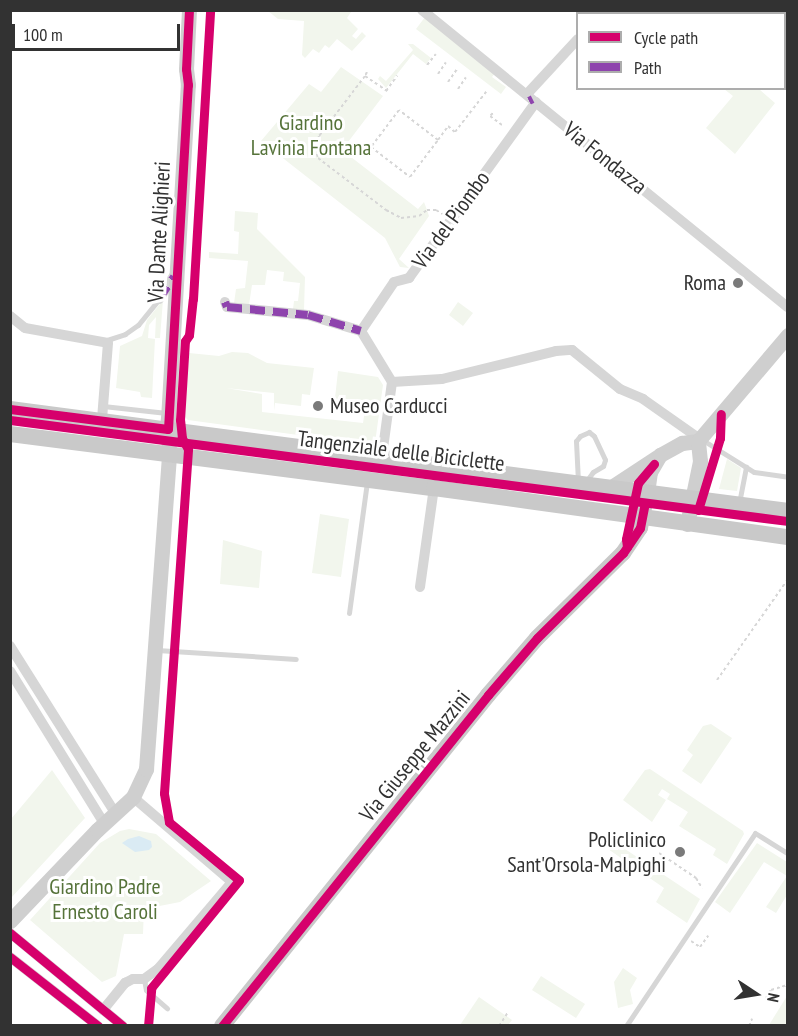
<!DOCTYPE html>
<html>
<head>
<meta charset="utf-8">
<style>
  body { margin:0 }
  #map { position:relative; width:798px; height:1036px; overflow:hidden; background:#fff; font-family:"PT Sans Narrow",sans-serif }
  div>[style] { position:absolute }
  .green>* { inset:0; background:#f2f6ed }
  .water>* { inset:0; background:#daebf4 }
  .path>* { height:2px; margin-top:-1px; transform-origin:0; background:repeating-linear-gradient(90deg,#d6d6d6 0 3px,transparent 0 6px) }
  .lane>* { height:5px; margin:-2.5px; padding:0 2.5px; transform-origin:2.5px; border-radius:2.5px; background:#d6d6d6 }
  .street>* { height:10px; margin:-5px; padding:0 5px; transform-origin:5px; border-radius:5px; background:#d6d6d6 }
  .secondary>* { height:15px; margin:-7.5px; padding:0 7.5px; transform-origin:7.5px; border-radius:7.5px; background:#cfcfcf }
  .primary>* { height:16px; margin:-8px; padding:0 8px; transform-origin:8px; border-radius:8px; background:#c9c9c9 }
  .quiet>* { height:8px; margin-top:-4px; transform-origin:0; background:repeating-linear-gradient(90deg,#8e44ad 0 15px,transparent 0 23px) }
  .cycleway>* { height:9px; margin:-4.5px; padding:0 4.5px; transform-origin:4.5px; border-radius:4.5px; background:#d6006c }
  .dots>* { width:16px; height:16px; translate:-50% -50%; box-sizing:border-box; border:3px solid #fff; border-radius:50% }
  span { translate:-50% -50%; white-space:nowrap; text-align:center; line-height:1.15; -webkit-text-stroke:6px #fff; paint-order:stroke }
  .park-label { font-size:22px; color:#56733a }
  .street-label { font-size:22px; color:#323232 }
  .poi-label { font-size:22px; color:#323232 }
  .right { translate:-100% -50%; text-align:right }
  .left { translate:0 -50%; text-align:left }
  .frame { position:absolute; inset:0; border:12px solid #323232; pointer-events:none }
  .legend { position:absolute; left:576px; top:12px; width:210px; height:78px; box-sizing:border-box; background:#fff; border:2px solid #adadad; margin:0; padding:8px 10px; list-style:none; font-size:18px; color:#323232 }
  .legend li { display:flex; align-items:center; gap:12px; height:30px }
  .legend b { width:30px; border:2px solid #adadad }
  .north { position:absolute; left:726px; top:964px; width:60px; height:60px; -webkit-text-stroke:4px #fff; paint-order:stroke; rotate:102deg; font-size:16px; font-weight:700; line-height:24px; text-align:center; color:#323232 }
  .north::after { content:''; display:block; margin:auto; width:21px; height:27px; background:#323232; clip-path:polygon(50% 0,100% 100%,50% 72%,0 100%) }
  .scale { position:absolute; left:12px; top:24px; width:168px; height:27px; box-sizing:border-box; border:3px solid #323232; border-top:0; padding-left:8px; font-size:18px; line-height:21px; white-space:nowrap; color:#323232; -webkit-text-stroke:4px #fff; paint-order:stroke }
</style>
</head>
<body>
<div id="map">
  <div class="green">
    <div style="clip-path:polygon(268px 11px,349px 11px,351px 12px,347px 18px,358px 29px,352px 36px,356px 39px,362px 32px,366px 36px,352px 51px,337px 39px,329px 48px,325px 45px,319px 53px,313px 49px,305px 58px,302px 55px,304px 21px,278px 19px)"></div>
    <div style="clip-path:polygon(767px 11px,787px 11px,787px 78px,784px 75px,784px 14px,769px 13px)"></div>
    <div style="clip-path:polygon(425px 17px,496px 72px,492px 77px,506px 87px,501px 94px,416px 29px)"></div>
    <div style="clip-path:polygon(408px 44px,413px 44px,431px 58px,426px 64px,413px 54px,386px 88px,378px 79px,380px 76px,386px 81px,413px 50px)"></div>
    <div style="clip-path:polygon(341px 67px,383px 96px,342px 150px,418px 209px,424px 202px,427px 210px,429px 216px,399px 259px,409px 268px,400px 267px,385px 238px,261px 141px,309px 84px,321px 92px)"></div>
    <div style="clip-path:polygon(724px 89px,759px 89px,775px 103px,735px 154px,706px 128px,733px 96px)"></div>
    <div style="clip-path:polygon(235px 211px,258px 213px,257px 229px,305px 277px,304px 310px,293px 309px,294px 301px,298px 301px,300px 283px,283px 281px,284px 272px,267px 270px,265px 285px,252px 285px,249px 305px,234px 303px,236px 289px,245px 288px,248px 261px,209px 258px,209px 252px,238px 254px,239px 232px,234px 231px)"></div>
    <div style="clip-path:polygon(163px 300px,160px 338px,155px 338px,156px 317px,149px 325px,148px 338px,155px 339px,152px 398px,141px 397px,140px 392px,116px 388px,120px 346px,142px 336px,147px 320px)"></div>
    <div style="clip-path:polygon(458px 302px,473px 313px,463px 326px,449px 315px)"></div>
    <div style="clip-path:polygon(232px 352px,248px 353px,267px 363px,314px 368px,310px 395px,302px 394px,301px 406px,275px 403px,274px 411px,274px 393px,226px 388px,262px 394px,262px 412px,363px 423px,365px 410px,334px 407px,338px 371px,378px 377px,383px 385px,375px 443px,372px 445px,188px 420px,185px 417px,189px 353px,219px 356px)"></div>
    <div style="clip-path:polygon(727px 459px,741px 468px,737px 491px,719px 489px)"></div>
    <div style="clip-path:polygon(320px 514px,349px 519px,341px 577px,312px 573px)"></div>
    <div style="clip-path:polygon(223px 540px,262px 551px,259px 588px,220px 584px)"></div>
    <div style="clip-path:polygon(711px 724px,732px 738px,701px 784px,682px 771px,693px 755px,687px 750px,703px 726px)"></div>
    <div style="clip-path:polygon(650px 769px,743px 831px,744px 834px,727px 864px,713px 855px,716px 849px,679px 826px,688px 812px,667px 799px,670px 794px,662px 789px,658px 795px,666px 800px,652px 822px,623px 800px,645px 770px)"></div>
    <div style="clip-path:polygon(52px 770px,85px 818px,11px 898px,11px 819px)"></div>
    <div style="clip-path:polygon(129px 829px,156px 834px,211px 881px,180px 902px,144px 909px,143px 934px,124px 934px,116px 976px,102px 982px,30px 920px,100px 843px,120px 831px)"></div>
    <div style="clip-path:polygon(610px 839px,700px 899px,687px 923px,656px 902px,664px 888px,598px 842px,600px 840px,606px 844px)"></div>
    <div style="clip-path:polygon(757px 843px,787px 862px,787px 895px,776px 913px,766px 907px,787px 876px,764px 862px,730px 913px,715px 902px)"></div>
    <div style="clip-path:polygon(623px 968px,637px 978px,630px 990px,633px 1004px,618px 1008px,614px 982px)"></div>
    <div style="clip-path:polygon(541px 976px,585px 1004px,576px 1018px,532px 990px)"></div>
    <div style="clip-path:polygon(787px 996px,787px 1025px,769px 1025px)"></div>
    <div style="clip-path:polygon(479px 997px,512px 1020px,508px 1025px,460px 1025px)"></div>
  </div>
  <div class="water">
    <div style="clip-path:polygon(139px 836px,151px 841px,152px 847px,149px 850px,135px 852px,122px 843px,128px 839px)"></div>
  </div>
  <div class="path">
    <div style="left:427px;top:65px;width:14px;rotate:-51deg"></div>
    <div style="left:367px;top:72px;width:4px;rotate:117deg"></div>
    <div style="left:365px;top:76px;width:27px;rotate:34deg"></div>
    <div style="left:438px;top:74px;width:14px;rotate:-56deg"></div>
    <div style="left:365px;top:76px;width:76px;rotate:127.5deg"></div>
    <div style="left:319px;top:136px;width:13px;rotate:108deg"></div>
    <div style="left:315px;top:148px;width:10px;rotate:73deg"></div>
    <div style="left:318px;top:158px;width:86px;rotate:37.4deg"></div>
    <div style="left:386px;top:210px;width:17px;rotate:28deg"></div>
    <div style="left:401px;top:218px;width:18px;rotate:-6deg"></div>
    <div style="left:419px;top:216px;width:10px;rotate:-37deg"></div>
    <div style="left:427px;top:210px;width:9px"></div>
    <div style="left:436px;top:210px;width:9px;rotate:32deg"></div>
    <div style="left:448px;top:82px;width:16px;rotate:-55deg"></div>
    <div style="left:458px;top:89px;width:14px;rotate:-56deg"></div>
    <div style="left:386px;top:91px;width:19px;rotate:-54deg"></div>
    <div style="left:493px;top:113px;width:4px;rotate:135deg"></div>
    <div style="left:490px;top:116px;width:15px;rotate:37deg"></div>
    <div style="left:438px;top:140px;width:49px;rotate:-142.4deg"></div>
    <div style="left:399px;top:110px;width:46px;rotate:127.1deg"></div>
    <div style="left:371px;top:147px;width:49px;rotate:37.6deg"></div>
    <div style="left:410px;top:177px;width:46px;rotate:-52.9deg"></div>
    <div style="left:438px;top:140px;width:17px;rotate:-54deg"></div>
    <div style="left:448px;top:126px;width:9px;rotate:41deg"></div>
    <div style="left:455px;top:132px;width:51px;rotate:-52.2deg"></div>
    <div style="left:717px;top:680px;width:123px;rotate:-54.9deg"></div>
    <div style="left:659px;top:853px;width:45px;rotate:34deg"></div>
    <div style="left:696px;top:878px;width:12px;rotate:59deg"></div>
    <div style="left:691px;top:941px;width:11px;rotate:34deg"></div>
    <div style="left:700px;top:947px;width:14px;rotate:-54deg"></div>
    <div style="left:766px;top:998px;width:9px;rotate:-58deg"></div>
    <div style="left:771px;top:990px;width:17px;rotate:-17deg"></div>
    <div style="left:499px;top:1026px;width:17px;rotate:-57deg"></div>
    <div style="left:525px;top:1026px;width:2px;rotate:-63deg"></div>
    <div style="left:749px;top:1026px;width:8px;rotate:-67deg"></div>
  </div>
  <div class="lane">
    <div style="left:107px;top:340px;width:19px;rotate:-18deg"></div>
    <div style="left:125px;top:334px;width:16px;rotate:-35deg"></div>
    <div style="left:138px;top:325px;width:33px;rotate:-51deg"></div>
    <div style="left:103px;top:406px;width:64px;rotate:6.2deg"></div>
    <div style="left:701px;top:439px;width:62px;rotate:31.9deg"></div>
    <div style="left:754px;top:472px;width:34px;rotate:8deg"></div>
    <div style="left:578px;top:482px;width:41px;rotate:-92.8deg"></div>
    <div style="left:576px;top:441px;width:6px;rotate:-51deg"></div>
    <div style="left:580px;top:436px;width:10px;rotate:-24deg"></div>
    <div style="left:589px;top:432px;width:6px;rotate:39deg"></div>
    <div style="left:594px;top:436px;width:26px;rotate:65deg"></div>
    <div style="left:605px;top:460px;width:6px;rotate:108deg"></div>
    <div style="left:603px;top:466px;width:12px;rotate:149deg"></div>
    <div style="left:593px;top:472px;width:10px;rotate:127deg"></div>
    <div style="left:739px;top:503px;width:37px;rotate:-79deg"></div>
    <div style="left:349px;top:613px;width:133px;rotate:-82.2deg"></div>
    <div style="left:157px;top:650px;width:139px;rotate:3.7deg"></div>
    <div style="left:144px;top:979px;width:11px;rotate:80deg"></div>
    <div style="left:146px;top:990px;width:28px;rotate:41deg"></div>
    <div style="left:626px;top:1026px;width:232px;rotate:-56.2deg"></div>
    <div style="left:755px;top:833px;width:39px;rotate:32deg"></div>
  </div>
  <div class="street">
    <div style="left:422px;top:10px;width:471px;rotate:39.1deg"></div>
    <div style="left:604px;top:14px;width:6px;rotate:-45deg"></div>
    <div style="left:527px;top:94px;width:75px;rotate:-47.2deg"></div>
    <div style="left:159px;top:299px;width:30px;rotate:-57deg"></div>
    <div style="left:225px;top:302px;width:5px;rotate:68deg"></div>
    <div style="left:227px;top:307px;width:81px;rotate:5.6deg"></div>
    <div style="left:308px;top:315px;width:55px;rotate:16.8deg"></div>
    <div style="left:10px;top:316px;width:19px;rotate:39deg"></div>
    <div style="left:25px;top:328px;width:84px;rotate:10.2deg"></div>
    <div style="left:108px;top:343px;width:77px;rotate:94.5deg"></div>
    <div style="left:361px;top:331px;width:59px;rotate:-56deg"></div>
    <div style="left:394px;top:282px;width:16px;rotate:-15deg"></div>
    <div style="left:409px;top:278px;width:217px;rotate:-54.2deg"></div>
    <div style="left:361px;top:331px;width:60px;rotate:58.7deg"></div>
    <div style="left:392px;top:382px;width:75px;rotate:97.7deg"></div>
    <div style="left:392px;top:382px;width:50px;rotate:-3.4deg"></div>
    <div style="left:442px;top:379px;width:117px;rotate:-13.8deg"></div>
    <div style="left:556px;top:351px;width:16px;rotate:-4deg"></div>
    <div style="left:572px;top:350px;width:62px;rotate:39.1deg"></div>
    <div style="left:620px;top:389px;width:25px;rotate:23deg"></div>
    <div style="left:643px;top:399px;width:70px;rotate:35.1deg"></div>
    <div style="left:420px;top:587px;width:100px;rotate:-82deg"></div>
    <div style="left:10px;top:646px;width:199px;rotate:57.8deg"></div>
    <div style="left:10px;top:671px;width:179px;rotate:58.3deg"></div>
    <div style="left:10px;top:933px;width:146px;rotate:39.5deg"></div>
    <div style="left:10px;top:957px;width:112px;rotate:38.1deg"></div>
    <div style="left:103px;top:1010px;width:35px;rotate:-51deg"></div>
    <div style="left:125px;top:983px;width:9px;rotate:-27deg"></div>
    <div style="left:133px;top:979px;width:11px"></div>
    <div style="left:144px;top:979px;width:17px;rotate:-36deg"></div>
    <div style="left:158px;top:969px;width:114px;rotate:-49.6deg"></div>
    <div style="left:232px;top:882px;width:130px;rotate:-139.4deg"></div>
  </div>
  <div class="secondary">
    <div style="left:698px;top:441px;width:139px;rotate:-49.7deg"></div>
    <div style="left:610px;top:488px;width:56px;rotate:-33.4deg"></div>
    <div style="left:647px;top:493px;width:21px;rotate:-82deg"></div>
    <div style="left:650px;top:472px;width:20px;rotate:-60deg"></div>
    <div style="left:660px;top:455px;width:25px;rotate:-29deg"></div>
    <div style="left:682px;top:443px;width:16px;rotate:-7deg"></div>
    <div style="left:687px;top:524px;width:64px;rotate:-78.3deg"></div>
    <div style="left:700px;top:461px;width:20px;rotate:-96deg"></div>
    <div style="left:10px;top:921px;width:126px;rotate:-46.3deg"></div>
    <div style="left:97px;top:830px;width:49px;rotate:-42.5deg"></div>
    <div style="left:133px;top:797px;width:31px;rotate:-65deg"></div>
    <div style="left:146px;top:769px;width:315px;rotate:-85.8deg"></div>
    <div style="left:169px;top:455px;width:36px;rotate:-92deg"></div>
    <div style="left:168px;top:419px;width:335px;rotate:-86.6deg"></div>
    <div style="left:188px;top:85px;width:16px;rotate:-97deg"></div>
    <div style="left:186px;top:69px;width:59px;rotate:-87.1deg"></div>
  </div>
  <div class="primary">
    <div style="left:10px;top:409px;width:785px;rotate:7.47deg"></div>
    <div style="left:10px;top:434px;width:427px;rotate:7.3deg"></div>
    <div style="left:434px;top:488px;width:357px;rotate:7.9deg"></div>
    <div style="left:222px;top:1026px;width:425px;rotate:-51.2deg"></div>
    <div style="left:488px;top:695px;width:75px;rotate:-49.3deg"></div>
    <div style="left:537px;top:638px;width:121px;rotate:-44.7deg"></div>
    <div style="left:623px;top:553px;width:30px;rotate:-56deg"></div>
    <div style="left:640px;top:528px;width:36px;rotate:-79deg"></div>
  </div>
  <div class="quiet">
    <div style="left:529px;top:101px;width:4px;rotate:-27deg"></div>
    <div style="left:159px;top:299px;width:27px;rotate:-56deg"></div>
    <div style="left:225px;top:302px;width:5px;rotate:68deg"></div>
    <div style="left:227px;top:307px;width:81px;rotate:5.6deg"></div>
    <div style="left:308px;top:315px;width:55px;rotate:16.8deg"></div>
  </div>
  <div class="cycleway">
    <div style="left:10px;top:409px;width:159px;rotate:7.2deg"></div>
    <div style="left:168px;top:429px;width:345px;rotate:-86.7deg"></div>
    <div style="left:188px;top:85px;width:16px;rotate:-97deg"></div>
    <div style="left:186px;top:69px;width:59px;rotate:-87.1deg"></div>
    <div style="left:10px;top:420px;width:785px;rotate:7.4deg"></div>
    <div style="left:698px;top:510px;width:75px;rotate:-73deg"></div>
    <div style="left:720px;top:438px;width:24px;rotate:-88deg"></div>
    <div style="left:627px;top:547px;width:8px;rotate:-97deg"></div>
    <div style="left:626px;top:539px;width:57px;rotate:-77.9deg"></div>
    <div style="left:638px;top:483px;width:25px;rotate:-50deg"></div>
    <div style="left:10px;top:933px;width:146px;rotate:39.5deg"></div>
    <div style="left:10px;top:957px;width:112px;rotate:38.1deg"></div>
    <div style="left:148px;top:1026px;width:38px;rotate:-85deg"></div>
    <div style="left:151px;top:988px;width:139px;rotate:-50.8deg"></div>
    <div style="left:239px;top:880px;width:91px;rotate:-140.4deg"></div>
    <div style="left:169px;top:822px;width:29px;rotate:-100deg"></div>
    <div style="left:164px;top:793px;width:345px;rotate:-86deg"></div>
    <div style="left:188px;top:449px;width:13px;rotate:-119deg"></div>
    <div style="left:182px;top:438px;width:18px;rotate:-96deg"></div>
    <div style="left:180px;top:420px;width:79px;rotate:-86.4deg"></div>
    <div style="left:185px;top:341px;width:7px;rotate:-56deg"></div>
    <div style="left:189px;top:335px;width:36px;rotate:-84deg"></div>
    <div style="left:193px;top:299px;width:289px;rotate:-86.6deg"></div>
    <div style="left:222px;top:1026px;width:425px;rotate:-51.2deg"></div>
    <div style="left:488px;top:695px;width:75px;rotate:-49.3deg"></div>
    <div style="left:537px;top:638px;width:121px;rotate:-44.7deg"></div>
    <div style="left:623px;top:553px;width:30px;rotate:-56deg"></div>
    <div style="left:640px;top:528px;width:25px;rotate:-79deg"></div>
  </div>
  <div class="dots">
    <div style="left:738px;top:283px;background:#7a7a7a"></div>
    <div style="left:318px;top:406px;background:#7a7a7a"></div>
    <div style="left:680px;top:852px;background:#7a7a7a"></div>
  </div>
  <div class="park-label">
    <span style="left:311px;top:135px">Giardino<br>Lavinia Fontana</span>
    <span style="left:105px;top:899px">Giardino Padre<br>Ernesto Caroli</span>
  </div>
  <div class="street-label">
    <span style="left:605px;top:158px;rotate:39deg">Via Fondazza</span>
    <span style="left:451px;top:220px;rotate:-54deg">Via del Piombo</span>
    <span style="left:159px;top:232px;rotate:-87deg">Via Dante Alighieri</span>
    <span style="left:401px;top:451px;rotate:7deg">Tangenziale delle Biciclette</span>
    <span style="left:415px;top:756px;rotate:-51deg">Via Giuseppe Mazzini</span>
  </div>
  <div class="poi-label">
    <span class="right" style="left:726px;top:283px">Roma</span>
    <span class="left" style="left:330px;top:406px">Museo Carducci</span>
    <span class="right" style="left:666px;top:852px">Policlinico<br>Sant'Orsola-Malpighi</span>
  </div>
  <div class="frame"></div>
  <ul class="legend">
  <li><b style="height:8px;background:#d6006c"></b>Cycle path</li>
  <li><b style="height:8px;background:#8e44ad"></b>Path</li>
  </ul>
  <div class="north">N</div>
  <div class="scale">100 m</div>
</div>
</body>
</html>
